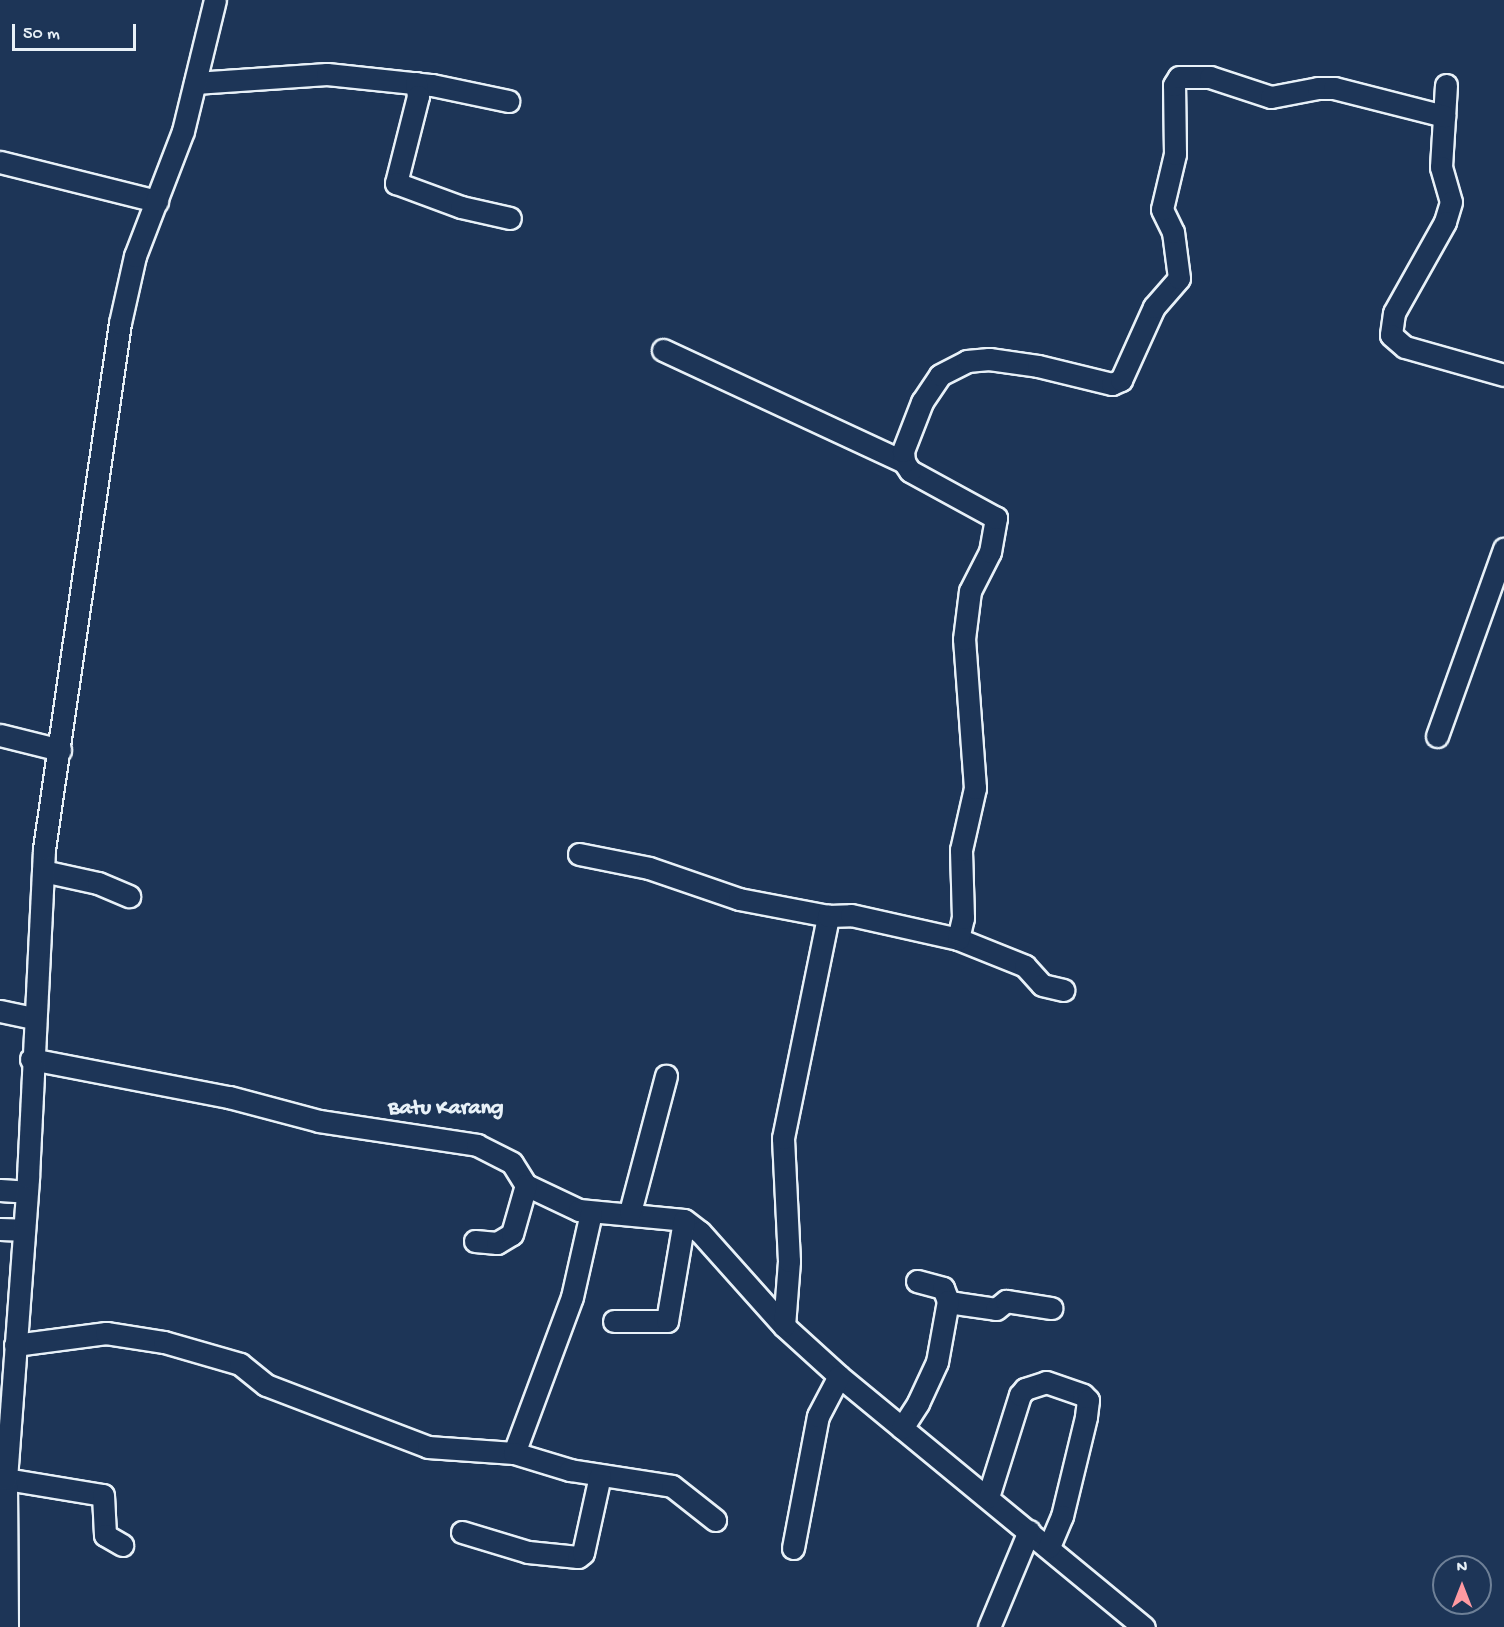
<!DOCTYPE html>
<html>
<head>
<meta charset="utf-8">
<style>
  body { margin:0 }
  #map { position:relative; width:1504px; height:1627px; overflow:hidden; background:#1d3557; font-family:"Gochi Hand",sans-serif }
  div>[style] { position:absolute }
  .roads { filter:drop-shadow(2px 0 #e8f1f8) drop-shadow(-2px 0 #e8f1f8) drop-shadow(0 2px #e8f1f8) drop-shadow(0 -2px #e8f1f8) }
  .minor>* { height:21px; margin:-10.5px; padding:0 10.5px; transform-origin:10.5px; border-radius:10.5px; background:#1d3557 }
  span { translate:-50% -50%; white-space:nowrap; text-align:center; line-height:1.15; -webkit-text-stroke:5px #1d3557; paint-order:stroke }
  .quarter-label { font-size:22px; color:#e8f1f8; font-weight:700 }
  .north { position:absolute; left:1432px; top:1555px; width:60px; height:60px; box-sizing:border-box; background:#1d3557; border:2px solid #6e8097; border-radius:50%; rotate:0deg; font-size:16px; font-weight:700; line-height:24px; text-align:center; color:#e8f1f8 }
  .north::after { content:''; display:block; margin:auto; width:21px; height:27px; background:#ff9aa2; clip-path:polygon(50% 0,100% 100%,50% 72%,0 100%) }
  .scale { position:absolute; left:12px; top:24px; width:124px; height:27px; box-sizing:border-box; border:3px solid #e8f1f8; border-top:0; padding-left:8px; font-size:18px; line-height:21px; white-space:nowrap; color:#e8f1f8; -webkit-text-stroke:4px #1d3557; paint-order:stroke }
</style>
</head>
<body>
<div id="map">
  <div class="roads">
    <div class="minor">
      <div style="left:195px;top:83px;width:132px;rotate:-3.9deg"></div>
      <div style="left:327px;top:74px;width:106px;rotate:6deg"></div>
      <div style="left:432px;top:85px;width:78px;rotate:11.9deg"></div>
      <div style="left:416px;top:83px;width:13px;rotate:81deg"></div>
      <div style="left:418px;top:96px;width:90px;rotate:104.2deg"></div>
      <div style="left:396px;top:183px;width:69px;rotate:20.3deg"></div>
      <div style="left:461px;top:207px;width:50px;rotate:12.7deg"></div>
      <div style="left:1446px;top:85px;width:82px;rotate:93.5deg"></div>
      <div style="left:1441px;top:167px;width:36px;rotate:74deg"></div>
      <div style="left:1451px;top:202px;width:21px;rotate:107deg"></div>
      <div style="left:1445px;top:222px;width:104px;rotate:119.3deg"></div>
      <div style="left:1394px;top:313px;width:22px;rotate:98deg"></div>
      <div style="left:1391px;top:335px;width:18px;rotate:41deg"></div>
      <div style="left:1405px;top:347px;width:103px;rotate:15.8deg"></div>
      <div style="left:0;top:162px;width:162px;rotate:14deg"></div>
      <div style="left:663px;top:350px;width:266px;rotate:24.9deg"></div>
      <div style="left:0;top:735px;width:62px;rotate:14deg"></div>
      <div style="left:1437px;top:736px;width:199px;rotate:-70.3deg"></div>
      <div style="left:579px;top:854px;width:71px;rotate:11.3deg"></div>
      <div style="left:649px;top:868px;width:95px;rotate:19deg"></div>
      <div style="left:739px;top:899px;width:91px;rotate:10.8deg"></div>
      <div style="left:43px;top:871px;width:56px;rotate:12.3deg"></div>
      <div style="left:98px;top:883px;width:34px;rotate:23deg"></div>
      <div style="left:958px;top:939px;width:72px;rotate:21.9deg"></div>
      <div style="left:1025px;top:966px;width:25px;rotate:48deg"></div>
      <div style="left:1042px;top:985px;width:22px;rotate:13deg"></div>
      <div style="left:0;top:1011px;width:35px;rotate:12deg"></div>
      <div style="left:31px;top:1059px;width:202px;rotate:10.9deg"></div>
      <div style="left:229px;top:1097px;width:93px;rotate:14.9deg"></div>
      <div style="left:319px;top:1121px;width:160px;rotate:8.6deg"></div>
      <div style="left:477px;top:1145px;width:39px;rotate:27deg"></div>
      <div style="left:512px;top:1163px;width:26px;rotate:58deg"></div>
      <div style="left:526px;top:1185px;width:59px;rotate:25.3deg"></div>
      <div style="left:579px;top:1210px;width:105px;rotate:5.4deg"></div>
      <div style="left:684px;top:1220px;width:20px;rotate:37deg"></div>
      <div style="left:700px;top:1232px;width:126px;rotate:48.2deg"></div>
      <div style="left:784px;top:1326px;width:74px;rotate:42.3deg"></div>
      <div style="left:839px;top:1376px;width:395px;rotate:39.5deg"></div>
      <div style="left:0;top:1190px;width:26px;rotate:4deg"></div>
      <div style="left:630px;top:1212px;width:141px;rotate:-75.2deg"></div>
      <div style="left:0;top:1229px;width:23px;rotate:2deg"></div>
      <div style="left:475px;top:1241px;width:22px;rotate:5deg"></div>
      <div style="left:497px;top:1243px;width:17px;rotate:-31deg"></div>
      <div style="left:512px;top:1234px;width:51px;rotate:-74.1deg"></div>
      <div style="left:917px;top:1281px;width:27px;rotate:15deg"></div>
      <div style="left:943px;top:1288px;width:14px;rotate:69deg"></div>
      <div style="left:948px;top:1301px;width:7px;rotate:16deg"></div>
      <div style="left:955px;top:1303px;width:41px;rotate:8.3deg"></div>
      <div style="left:996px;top:1309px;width:13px;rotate:-39deg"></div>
      <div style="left:1006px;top:1301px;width:46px;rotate:8.8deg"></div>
      <div style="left:614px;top:1321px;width:53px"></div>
      <div style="left:667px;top:1321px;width:102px;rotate:-80.4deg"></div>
      <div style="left:784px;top:1326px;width:65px;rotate:-85.6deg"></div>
      <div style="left:789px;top:1261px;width:123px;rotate:-92.8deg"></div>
      <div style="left:783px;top:1138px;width:227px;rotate:-78.5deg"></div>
      <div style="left:828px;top:916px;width:23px;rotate:-2deg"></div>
      <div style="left:851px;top:915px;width:110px;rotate:12.6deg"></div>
      <div style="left:958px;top:939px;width:22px;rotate:-77deg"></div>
      <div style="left:963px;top:918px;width:68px;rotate:-91.7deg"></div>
      <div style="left:961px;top:850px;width:64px;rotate:-77.3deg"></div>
      <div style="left:975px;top:788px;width:149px;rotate:-94.2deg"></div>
      <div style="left:964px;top:639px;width:48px;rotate:-82.9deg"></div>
      <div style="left:970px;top:591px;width:44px;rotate:-62.9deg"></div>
      <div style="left:990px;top:552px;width:35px;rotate:-80deg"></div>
      <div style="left:996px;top:518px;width:98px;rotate:-151.3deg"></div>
      <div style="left:910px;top:471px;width:11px;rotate:-124deg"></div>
      <div style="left:904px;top:462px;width:11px;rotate:-95deg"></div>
      <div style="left:903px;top:451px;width:53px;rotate:-68.8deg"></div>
      <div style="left:922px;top:402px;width:32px;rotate:-56deg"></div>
      <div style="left:940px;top:375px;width:30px;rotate:-27deg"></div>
      <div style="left:967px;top:361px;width:22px;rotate:-5deg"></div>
      <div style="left:989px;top:359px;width:49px;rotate:8.1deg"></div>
      <div style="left:1038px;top:366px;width:76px;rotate:13.7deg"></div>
      <div style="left:1112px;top:384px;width:10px;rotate:-24deg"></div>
      <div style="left:1121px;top:380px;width:80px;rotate:-65.7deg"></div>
      <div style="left:1154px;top:307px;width:38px;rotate:-49deg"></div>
      <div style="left:1179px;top:278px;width:46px;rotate:-97.4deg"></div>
      <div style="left:1173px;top:232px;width:25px;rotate:-116deg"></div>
      <div style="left:1162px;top:209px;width:57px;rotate:-76.7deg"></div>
      <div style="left:1175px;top:154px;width:69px;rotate:-90.8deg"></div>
      <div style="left:1174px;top:85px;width:9px;rotate:-58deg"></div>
      <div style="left:1179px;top:77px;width:31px"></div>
      <div style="left:1210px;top:77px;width:64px;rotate:18.2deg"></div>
      <div style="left:1271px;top:97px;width:48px;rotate:-10.8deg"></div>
      <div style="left:1318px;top:88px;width:16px"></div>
      <div style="left:1334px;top:88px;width:114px;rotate:14.3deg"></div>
      <div style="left:15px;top:1345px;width:92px;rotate:-7.5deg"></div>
      <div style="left:106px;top:1333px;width:59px;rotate:8.8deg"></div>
      <div style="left:164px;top:1342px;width:79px;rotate:16.1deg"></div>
      <div style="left:240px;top:1364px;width:33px;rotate:39deg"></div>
      <div style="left:266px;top:1385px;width:173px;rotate:20.9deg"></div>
      <div style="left:428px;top:1447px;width:86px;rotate:4deg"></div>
      <div style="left:514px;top:1453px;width:166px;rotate:-69.6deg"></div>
      <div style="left:572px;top:1297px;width:86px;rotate:-77.3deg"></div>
      <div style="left:902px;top:1428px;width:30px;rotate:-57deg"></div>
      <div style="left:918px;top:1403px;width:45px;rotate:-65.1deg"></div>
      <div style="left:937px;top:1362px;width:62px;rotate:-79.8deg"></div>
      <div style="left:514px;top:1453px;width:59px;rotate:16.9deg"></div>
      <div style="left:570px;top:1470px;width:103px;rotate:8.9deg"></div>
      <div style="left:672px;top:1486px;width:55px;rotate:38.3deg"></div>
      <div style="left:6px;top:1479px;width:98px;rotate:9.4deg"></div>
      <div style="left:103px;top:1495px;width:40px;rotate:87.1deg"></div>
      <div style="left:105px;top:1535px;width:20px;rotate:30deg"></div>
      <div style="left:988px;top:1497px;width:107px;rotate:-72.6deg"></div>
      <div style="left:1020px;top:1395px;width:8px;rotate:-50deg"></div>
      <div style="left:1025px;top:1389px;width:22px;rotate:-18deg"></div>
      <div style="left:1046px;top:1382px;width:39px;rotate:19deg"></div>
      <div style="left:1083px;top:1395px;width:7px;rotate:45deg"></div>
      <div style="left:1088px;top:1400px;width:17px;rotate:97deg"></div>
      <div style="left:1086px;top:1417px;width:102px;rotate:103.6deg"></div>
      <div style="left:1062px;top:1516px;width:34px;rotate:113deg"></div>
      <div style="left:462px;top:1532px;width:69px;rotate:16.9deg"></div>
      <div style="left:528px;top:1552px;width:50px;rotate:5.7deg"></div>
      <div style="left:578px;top:1557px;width:6px;rotate:-39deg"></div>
      <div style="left:583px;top:1553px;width:79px;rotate:-77.6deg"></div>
      <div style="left:793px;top:1548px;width:134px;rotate:-79.3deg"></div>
      <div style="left:818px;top:1416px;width:45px;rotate:-62.3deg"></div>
      <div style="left:7px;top:1627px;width:148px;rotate:-90.4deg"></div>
      <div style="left:6px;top:1479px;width:303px;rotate:-85.8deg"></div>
      <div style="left:28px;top:1177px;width:328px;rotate:-87.2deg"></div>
      <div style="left:44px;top:849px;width:531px;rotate:-81.78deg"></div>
      <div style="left:120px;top:323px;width:69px;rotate:-77.4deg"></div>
      <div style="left:135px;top:256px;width:134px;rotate:-69deg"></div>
      <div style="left:183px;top:131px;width:135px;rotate:-76.3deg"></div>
      <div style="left:989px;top:1627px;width:104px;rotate:-67.4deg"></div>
    </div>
  </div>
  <div class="quarter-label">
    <span style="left:446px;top:1110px">Batu Karang</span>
  </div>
  <div class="north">N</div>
  <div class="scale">50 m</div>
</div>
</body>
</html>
